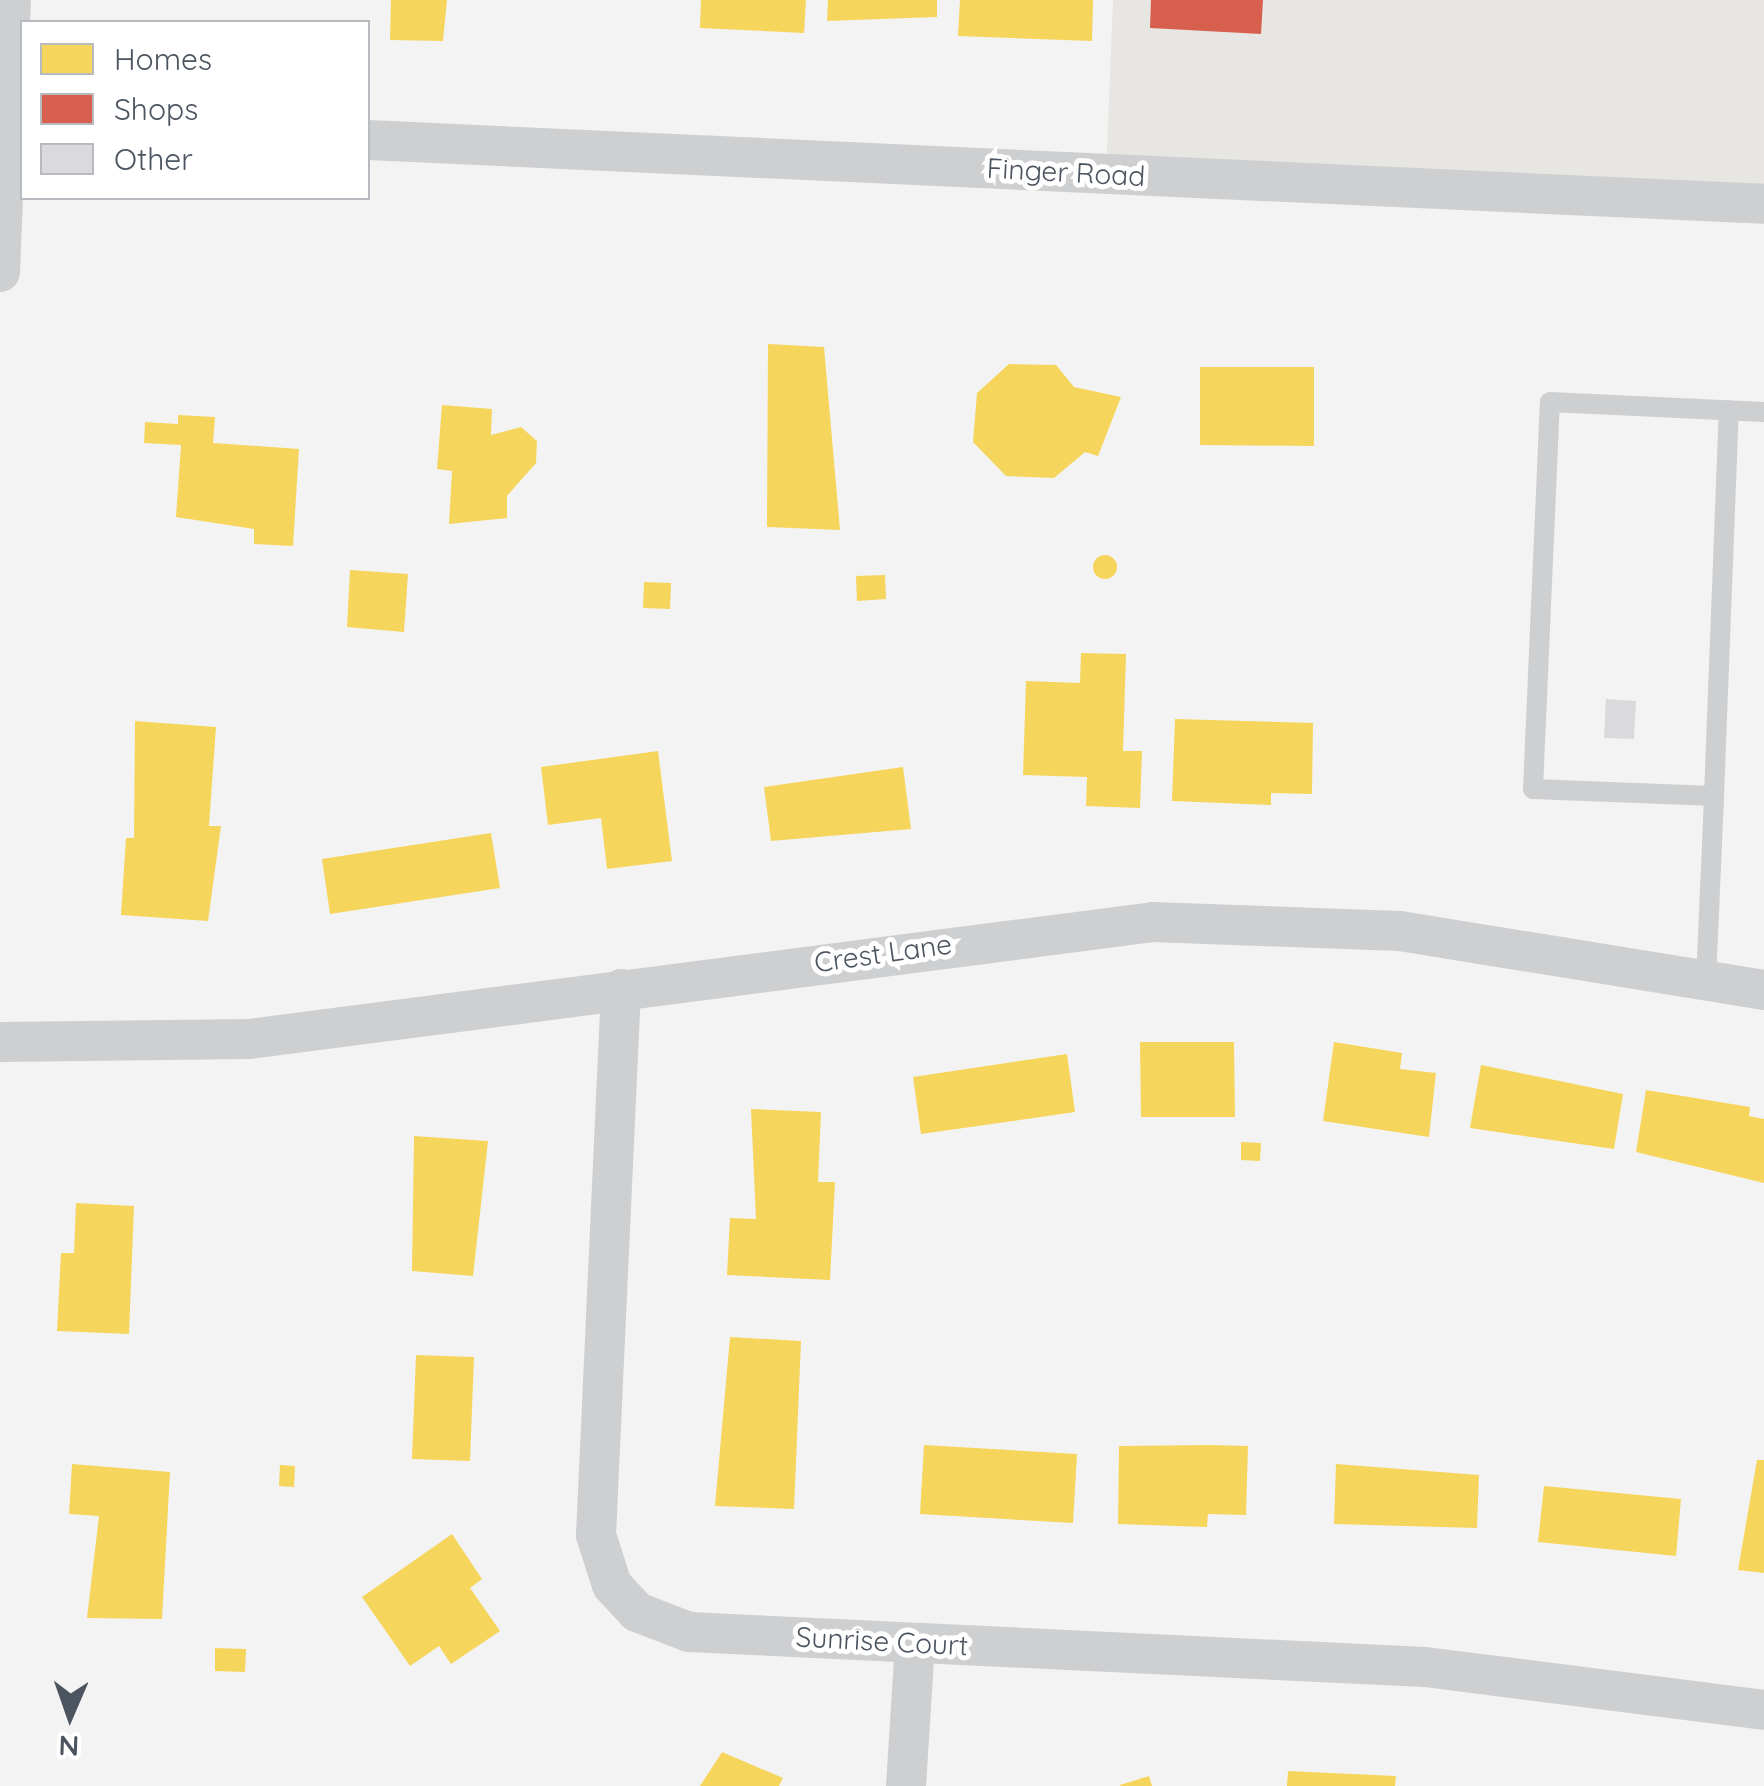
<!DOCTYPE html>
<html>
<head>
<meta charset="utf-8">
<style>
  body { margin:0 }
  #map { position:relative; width:1764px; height:1786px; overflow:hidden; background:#f4f3f3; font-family:Quicksand,sans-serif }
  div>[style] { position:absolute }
  .commercial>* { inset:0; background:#e7e6e2 }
  .homes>* { inset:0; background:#f6d55c }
  .round { border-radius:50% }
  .shops>* { inset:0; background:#d6604d }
  .building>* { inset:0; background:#dadadc }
  .lane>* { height:20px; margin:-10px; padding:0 10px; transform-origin:10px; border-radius:10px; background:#cecfd1 }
  .street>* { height:40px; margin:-20px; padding:0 20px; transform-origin:20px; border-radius:20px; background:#cecfd1 }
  span { translate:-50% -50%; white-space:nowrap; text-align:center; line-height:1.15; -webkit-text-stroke:10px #fff; paint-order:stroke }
  .street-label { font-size:28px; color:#4b545f }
  .legend { position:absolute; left:20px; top:20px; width:350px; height:180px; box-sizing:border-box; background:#fff; border:2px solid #b7bbbf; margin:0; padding:12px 18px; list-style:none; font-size:30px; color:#4b545f }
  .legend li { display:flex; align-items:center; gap:20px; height:50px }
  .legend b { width:50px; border:2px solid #b7bbbf }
  .north { position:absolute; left:20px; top:1666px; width:100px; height:100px; -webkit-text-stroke:8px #fff; paint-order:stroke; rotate:182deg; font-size:28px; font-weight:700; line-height:40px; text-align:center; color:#4b545f }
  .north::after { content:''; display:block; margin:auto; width:35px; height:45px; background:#4b545f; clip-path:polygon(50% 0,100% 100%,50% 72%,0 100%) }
</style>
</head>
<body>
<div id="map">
  <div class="commercial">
    <div style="clip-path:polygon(1113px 0,1764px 0,1764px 204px,1106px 174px)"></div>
  </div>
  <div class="homes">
    <div style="clip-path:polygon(391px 0,447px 0,443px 41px,390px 40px)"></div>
    <div style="clip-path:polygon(701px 0,806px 0,804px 33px,700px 28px)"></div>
    <div style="clip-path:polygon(828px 0,937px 0,937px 17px,827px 21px)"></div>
    <div style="clip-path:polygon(960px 0,1093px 0,1092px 41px,958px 36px)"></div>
    <div style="clip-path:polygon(768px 344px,824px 347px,840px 530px,767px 527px)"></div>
    <div style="clip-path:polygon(1009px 364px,1056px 365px,1074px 387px,1121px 397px,1098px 456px,1085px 452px,1054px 478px,1006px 476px,973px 442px,977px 393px)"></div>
    <div style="clip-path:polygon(1200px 367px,1314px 367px,1314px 446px,1200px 445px)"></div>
    <div style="clip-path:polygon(442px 405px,492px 409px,491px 435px,521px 427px,537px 441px,536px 463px,507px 496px,507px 518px,449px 524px,452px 471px,437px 469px)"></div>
    <div style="clip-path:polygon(178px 415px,215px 417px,213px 443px,299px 449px,293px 546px,254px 544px,254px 529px,176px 517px,181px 445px,144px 443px,145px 422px,178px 424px)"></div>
    <div class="round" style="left:1093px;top:555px;width:24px;height:24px"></div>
    <div style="clip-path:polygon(350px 570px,408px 574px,404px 632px,347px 627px)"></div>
    <div style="clip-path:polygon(885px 575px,886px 599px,857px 601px,856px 576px)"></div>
    <div style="clip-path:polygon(644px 582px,671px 583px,670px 609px,643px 608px)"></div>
    <div style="clip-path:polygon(1081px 653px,1126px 654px,1123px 751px,1142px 751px,1140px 808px,1086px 806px,1087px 777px,1023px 775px,1026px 681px,1080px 683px)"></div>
    <div style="clip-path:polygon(1175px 719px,1313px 723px,1312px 794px,1271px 793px,1271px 805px,1172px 801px)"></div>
    <div style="clip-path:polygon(135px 721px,216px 727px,209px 826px,221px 826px,208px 921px,121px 915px,126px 838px,134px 838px)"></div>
    <div style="clip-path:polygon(658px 751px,672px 861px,607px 869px,601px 818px,548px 825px,541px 767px)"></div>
    <div style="clip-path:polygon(903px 767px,911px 829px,771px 841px,764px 787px)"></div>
    <div style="clip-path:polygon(491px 833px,500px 888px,330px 914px,322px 859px)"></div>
    <div style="clip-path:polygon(1140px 1042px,1234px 1042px,1235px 1117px,1141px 1117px)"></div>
    <div style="clip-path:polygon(1334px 1042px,1402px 1053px,1400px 1069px,1436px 1073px,1429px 1137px,1323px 1121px)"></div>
    <div style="clip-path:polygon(1067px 1054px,1075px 1112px,921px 1134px,913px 1077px)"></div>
    <div style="clip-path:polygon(1481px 1065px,1623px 1094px,1614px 1149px,1470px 1128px)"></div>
    <div style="clip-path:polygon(1646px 1090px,1750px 1107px,1749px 1116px,1764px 1119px,1764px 1183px,1636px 1152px)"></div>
    <div style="clip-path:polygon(751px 1109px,821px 1112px,818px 1182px,835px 1182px,830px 1280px,727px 1275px,730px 1218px,756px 1219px)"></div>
    <div style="clip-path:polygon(414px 1136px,488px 1141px,473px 1276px,412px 1271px)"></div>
    <div style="clip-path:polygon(1241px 1142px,1261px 1143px,1260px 1161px,1241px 1160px)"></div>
    <div style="clip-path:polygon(76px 1203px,134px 1206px,129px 1334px,57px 1331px,61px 1253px,74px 1253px)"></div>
    <div style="clip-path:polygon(730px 1337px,801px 1341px,794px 1509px,715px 1506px)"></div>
    <div style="clip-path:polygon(416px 1355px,474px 1357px,470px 1461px,412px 1459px)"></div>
    <div style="clip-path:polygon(924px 1445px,1077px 1454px,1073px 1523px,920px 1514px)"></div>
    <div style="clip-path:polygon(1210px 1445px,1248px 1446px,1246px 1515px,1208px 1514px,1207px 1527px,1118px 1524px,1119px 1446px)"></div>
    <div style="clip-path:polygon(1757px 1460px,1764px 1460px,1764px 1573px,1738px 1570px)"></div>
    <div style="clip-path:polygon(72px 1464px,170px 1472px,162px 1619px,87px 1618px,99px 1516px,69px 1514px)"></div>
    <div style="clip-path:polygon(1336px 1464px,1479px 1475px,1477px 1528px,1334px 1524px)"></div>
    <div style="clip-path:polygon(280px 1465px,295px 1466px,294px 1487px,279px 1486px)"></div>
    <div style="clip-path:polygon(1544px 1486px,1681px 1499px,1676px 1556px,1538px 1542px)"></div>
    <div style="clip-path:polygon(452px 1534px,482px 1579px,470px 1588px,500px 1631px,451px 1664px,439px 1646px,410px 1666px,362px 1597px)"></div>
    <div style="clip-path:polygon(215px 1648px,246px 1649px,245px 1672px,215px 1671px)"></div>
    <div style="clip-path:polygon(722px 1752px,783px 1778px,779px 1786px,700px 1786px)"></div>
    <div style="clip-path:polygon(1288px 1771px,1396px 1776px,1395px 1786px,1287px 1786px)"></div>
    <div style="clip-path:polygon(1149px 1776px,1152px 1786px,1120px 1786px,1120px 1785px)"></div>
  </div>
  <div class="shops">
    <div style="clip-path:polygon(1151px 0,1263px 0,1261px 34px,1150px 28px)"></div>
  </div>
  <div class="building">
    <div style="clip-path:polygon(1606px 699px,1636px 701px,1634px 739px,1604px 738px)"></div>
  </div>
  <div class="lane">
    <div style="left:1714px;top:796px;width:386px;rotate:-87.8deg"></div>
    <div style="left:1706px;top:981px;width:185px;rotate:-87.5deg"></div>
    <div style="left:1714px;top:796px;width:181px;rotate:-177.8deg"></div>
    <div style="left:1533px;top:789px;width:387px;rotate:-87.5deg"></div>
    <div style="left:1550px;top:402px;width:214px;rotate:2.7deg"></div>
  </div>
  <div class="street">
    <div style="left:368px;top:140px;width:1397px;rotate:2.62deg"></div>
    <div style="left:0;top:272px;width:272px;rotate:-87.7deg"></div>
    <div style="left:621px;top:989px;width:547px;rotate:92.62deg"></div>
    <div style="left:596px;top:1535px;width:52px;rotate:72.3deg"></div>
    <div style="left:612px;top:1585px;width:37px;rotate:47deg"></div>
    <div style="left:637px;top:1612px;width:56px;rotate:21deg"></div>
    <div style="left:689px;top:1632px;width:737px;rotate:2.72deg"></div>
    <div style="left:1425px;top:1667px;width:342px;rotate:7.2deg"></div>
    <div style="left:0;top:1042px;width:249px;rotate:-0.7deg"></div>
    <div style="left:249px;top:1039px;width:912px;rotate:-7.37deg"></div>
    <div style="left:1153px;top:922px;width:247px;rotate:2.1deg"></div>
    <div style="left:1400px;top:931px;width:369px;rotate:9.2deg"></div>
    <div style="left:906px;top:1786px;width:143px;rotate:-86.4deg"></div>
  </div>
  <div class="street-label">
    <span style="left:1066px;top:172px;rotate:3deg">Finger Road</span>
    <span style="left:883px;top:953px;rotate:-8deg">Crest Lane</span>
    <span style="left:882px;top:1641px;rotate:3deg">Sunrise Court</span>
  </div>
  <ul class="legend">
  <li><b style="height:28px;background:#f6d55c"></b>Homes</li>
  <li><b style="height:28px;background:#d6604d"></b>Shops</li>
  <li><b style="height:28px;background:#dadadc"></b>Other</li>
  </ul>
  <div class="north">N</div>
</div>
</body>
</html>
